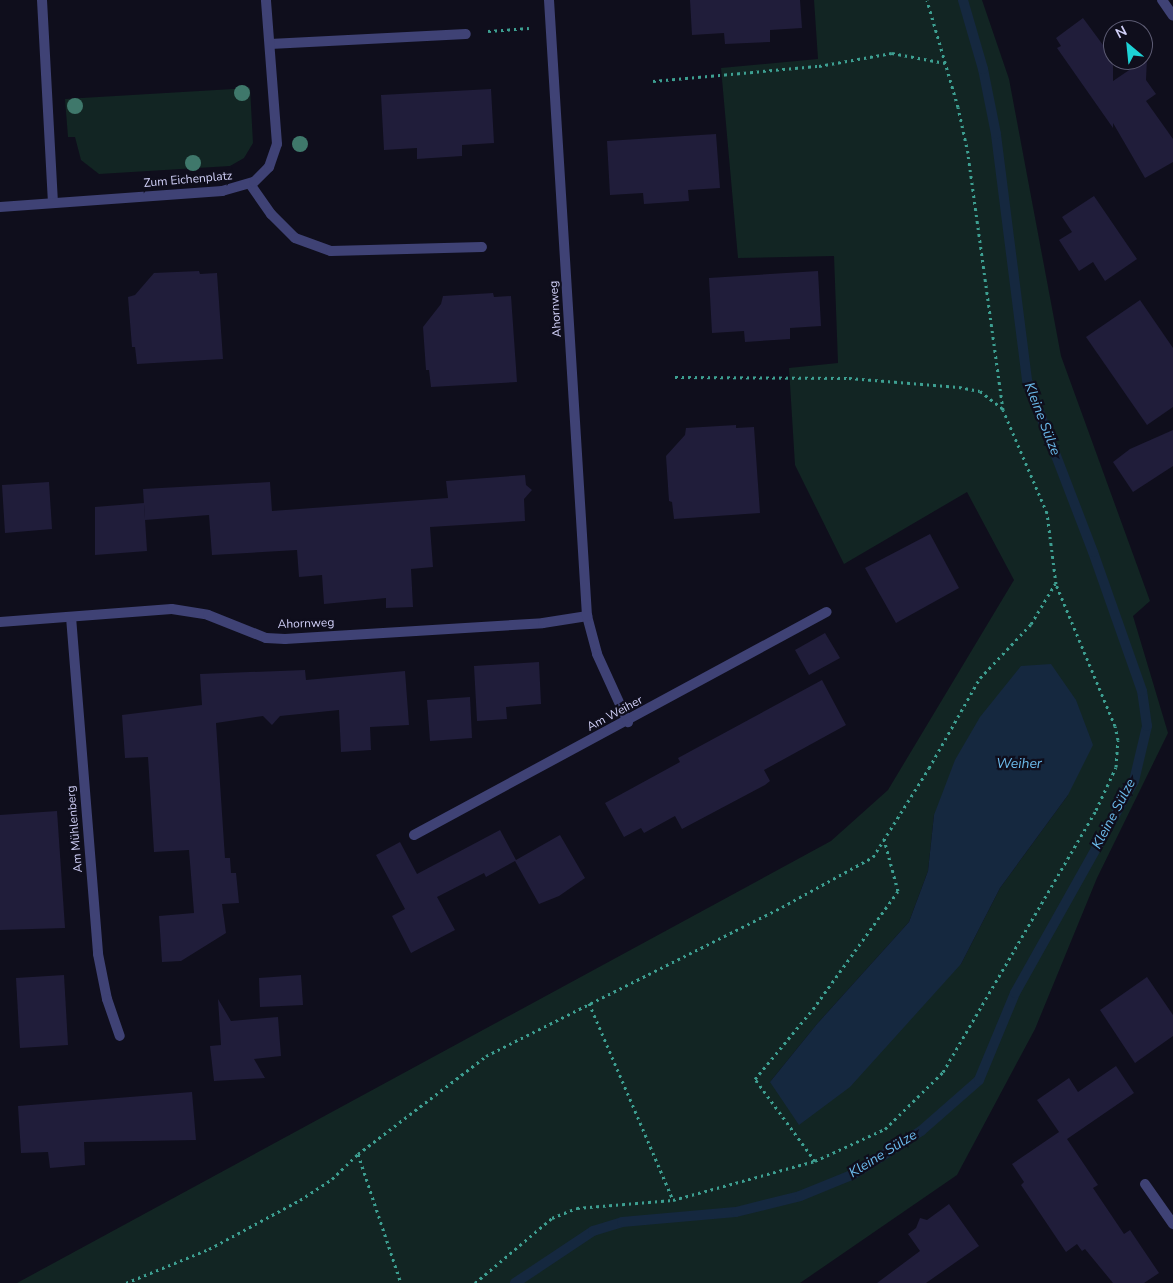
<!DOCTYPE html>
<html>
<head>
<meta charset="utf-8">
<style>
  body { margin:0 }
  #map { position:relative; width:1173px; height:1283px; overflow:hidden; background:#0f0e1c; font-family:"Nunito Sans",sans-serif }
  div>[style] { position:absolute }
  .green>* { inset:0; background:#122523 }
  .water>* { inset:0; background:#15283f }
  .stream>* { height:10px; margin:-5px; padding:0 5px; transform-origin:5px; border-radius:5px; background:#15283f }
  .building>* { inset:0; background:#201d3a }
  .path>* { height:3px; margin-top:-1.5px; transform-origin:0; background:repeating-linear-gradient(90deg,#3d9f91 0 2.5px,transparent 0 6.5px) }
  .service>* { height:10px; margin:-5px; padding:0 5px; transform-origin:5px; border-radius:5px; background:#3f4275 }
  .minor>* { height:10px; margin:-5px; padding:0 5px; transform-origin:5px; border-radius:5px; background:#3f4275 }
  .trees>* { width:16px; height:16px; margin:-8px; border-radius:50%; background:#3f786b }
  span { translate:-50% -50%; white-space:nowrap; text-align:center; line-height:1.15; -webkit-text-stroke:4.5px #0f0e1c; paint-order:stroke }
  .street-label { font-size:12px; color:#d1d0f8 }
  .water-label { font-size:14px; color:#6bbaeb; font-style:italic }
  .north { position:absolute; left:1103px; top:20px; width:50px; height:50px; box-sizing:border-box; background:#0f0e1c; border:1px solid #5d5c74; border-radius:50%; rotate:332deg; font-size:14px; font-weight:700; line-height:20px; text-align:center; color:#d1d0f8 }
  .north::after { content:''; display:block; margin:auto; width:18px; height:22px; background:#1dd3d6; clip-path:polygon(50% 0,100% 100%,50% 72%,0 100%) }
</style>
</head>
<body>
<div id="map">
  <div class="green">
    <div style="clip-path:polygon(evenodd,814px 0,982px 0,1009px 79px,1061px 356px,1150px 601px,1133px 616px,1168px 733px,1097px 878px,1035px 1029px,957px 1175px,800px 1283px,17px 1283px,831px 841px,888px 790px,1014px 580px,967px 492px,844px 564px,795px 465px,789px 368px,838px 363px,834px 256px,738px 258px,721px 68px,818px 59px,814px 0,1068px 795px,1000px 888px,961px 964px,770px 1082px,817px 1024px,909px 922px,928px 871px,934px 815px,1068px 795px)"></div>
    <div style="clip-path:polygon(250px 88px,253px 143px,244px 158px,230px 166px,99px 174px,81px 160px,75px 137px,68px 137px,65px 99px)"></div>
  </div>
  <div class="water">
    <div style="clip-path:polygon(1051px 664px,1076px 700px,1093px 745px,1068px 795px,1000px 888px,961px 964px,850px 1087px,799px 1125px,770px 1082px,817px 1024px,909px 922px,928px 871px,934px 815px,955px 760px,980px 717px,1021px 666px)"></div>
  </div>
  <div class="stream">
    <div style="left:515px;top:1283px;width:94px;rotate:-33.7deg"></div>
    <div style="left:593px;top:1231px;width:30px;rotate:-17deg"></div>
    <div style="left:622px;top:1222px;width:114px;rotate:-5deg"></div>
    <div style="left:736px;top:1212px;width:66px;rotate:-14deg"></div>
    <div style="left:800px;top:1196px;width:58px;rotate:-22.2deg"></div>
    <div style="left:854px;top:1174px;width:80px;rotate:-32.7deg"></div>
    <div style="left:921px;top:1131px;width:77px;rotate:-41.3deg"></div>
    <div style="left:979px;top:1080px;width:94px;rotate:-67.5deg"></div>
    <div style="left:1015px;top:993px;width:243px;rotate:-60.7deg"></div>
    <div style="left:1134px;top:781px;width:57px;rotate:-76.7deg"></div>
    <div style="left:1147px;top:726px;width:35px;rotate:-98deg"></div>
    <div style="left:1142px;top:691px;width:147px;rotate:-109.4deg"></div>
    <div style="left:1093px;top:552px;width:184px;rotate:-111deg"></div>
    <div style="left:1027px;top:380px;width:248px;rotate:-97.2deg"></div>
    <div style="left:996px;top:134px;width:66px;rotate:-101.3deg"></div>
    <div style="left:983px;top:69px;width:72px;rotate:-106.2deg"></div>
  </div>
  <div class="building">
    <div style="clip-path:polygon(690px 0,800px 0,802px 28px,770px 30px,770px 42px,725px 44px,724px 33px,692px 35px)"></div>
    <div style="clip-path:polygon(1083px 18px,1103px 45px,1113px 39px,1113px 81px,1147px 58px,1146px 80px,1156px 94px,1146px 101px,1173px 139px,1173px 162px,1145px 178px,1113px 123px,1113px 128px,1057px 48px,1061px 46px,1056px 38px)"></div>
    <div style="clip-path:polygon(491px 89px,494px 143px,462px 145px,462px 156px,417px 159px,417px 148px,384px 150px,381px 95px)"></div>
    <div style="clip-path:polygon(716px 134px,720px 188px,688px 190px,689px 201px,644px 204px,643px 193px,610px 195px,607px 141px)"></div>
    <div style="clip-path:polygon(1094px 196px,1137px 259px,1105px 281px,1093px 262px,1079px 271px,1059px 240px,1072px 232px,1062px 217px)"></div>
    <div style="clip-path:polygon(199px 271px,200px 274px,217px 273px,223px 359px,137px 364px,135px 347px,132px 347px,128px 297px,135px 295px,154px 273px)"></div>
    <div style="clip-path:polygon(818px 271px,821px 326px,790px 328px,790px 339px,745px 342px,744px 331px,712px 333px,709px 278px)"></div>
    <div style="clip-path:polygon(493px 293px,494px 297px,511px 296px,517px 382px,431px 387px,429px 370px,426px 370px,423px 327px,441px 304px,443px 296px)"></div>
    <div style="clip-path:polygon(1140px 300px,1173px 348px,1173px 407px,1147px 425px,1086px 337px)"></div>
    <div style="clip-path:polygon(736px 425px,736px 428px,754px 427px,760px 513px,674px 519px,672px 502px,669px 501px,666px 456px,685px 435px,686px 428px)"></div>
    <div style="clip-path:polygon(1173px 430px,1173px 466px,1133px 492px,1113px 462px,1130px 449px)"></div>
    <div style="clip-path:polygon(525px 475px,526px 485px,532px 490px,524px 499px,525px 521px,430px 527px,433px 567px,411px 569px,413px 607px,386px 608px,386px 598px,324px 604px,322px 575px,299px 577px,297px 550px,212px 555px,209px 515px,145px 520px,143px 489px,270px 482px,272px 511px,448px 498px,446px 481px)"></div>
    <div style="clip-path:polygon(49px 482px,52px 529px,5px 533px,2px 485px)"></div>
    <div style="clip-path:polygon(144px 503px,147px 551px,95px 555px,95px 507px)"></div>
    <div style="clip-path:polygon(930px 534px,959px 588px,896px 623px,865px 568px)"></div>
    <div style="clip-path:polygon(825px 633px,840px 658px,809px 675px,795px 650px)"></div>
    <div style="clip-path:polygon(539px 662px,541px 704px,506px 707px,507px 719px,477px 721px,474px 666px)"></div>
    <div style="clip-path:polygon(305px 670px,306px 680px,405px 671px,409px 725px,370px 727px,371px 750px,341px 752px,339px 710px,280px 716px,272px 725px,263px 716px,216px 723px,225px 858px,230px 858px,231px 873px,236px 873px,239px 903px,222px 904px,226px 933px,181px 961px,162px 962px,159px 916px,194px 913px,189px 850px,154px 852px,148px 757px,125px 758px,122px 715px,202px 705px,200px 674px)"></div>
    <div style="clip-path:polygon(822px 680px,846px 725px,764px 770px,770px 781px,765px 785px,682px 829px,675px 816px,644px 833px,641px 828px,624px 837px,605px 803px,680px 762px,678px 758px)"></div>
    <div style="clip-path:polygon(470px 697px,472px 738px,430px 741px,427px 700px)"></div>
    <div style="clip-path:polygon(57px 811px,65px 928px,0 930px,0 815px)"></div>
    <div style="clip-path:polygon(500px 830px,516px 860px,560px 835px,585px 878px,559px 896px,539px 904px,515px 861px,486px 877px,484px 873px,437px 897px,455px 930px,411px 953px,392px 916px,405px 909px,376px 855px,400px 842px,417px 874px)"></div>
    <div style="clip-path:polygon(64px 975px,68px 1045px,20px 1048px,16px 978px)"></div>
    <div style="clip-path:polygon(301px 975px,303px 1005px,260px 1007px,259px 978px)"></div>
    <div style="clip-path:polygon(1147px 977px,1173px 1015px,1173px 1036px,1135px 1063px,1100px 1010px)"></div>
    <div style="clip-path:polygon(218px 999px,231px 1021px,278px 1017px,281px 1056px,254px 1059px,265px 1078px,214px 1081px,210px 1046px,221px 1045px)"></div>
    <div style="clip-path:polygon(1116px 1066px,1134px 1093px,1067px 1139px,1098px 1185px,1093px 1188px,1124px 1234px,1130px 1230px,1159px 1273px,1144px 1283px,1113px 1283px,1085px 1249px,1082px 1251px,1077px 1244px,1066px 1252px,1021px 1185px,1024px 1182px,1012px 1164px,1059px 1132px,1037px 1100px,1069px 1078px,1078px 1092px)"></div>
    <div style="clip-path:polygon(192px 1092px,196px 1140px,84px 1142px,85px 1165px,50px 1168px,48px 1152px,21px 1153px,18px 1106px)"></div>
    <div style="clip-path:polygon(949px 1204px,979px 1246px,926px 1283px,877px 1283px,920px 1251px,908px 1234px,916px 1228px,920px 1218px,927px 1220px)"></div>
  </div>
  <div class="path">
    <div style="left:488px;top:31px;width:41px;rotate:-4.2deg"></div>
    <div style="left:653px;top:81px;width:167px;rotate:-5.2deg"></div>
    <div style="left:819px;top:66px;width:74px;rotate:-10.1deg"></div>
    <div style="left:892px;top:53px;width:54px;rotate:10.7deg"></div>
    <div style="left:675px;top:377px;width:174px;rotate:0.3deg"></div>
    <div style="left:849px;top:378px;width:110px;rotate:4.7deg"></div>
    <div style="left:959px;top:387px;width:21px;rotate:11deg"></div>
    <div style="left:980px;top:391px;width:29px;rotate:38deg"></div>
    <div style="left:589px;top:1003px;width:214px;rotate:66.9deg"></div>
    <div style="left:358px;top:1154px;width:136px;rotate:71.6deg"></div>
    <div style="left:815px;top:1161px;width:102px;rotate:-126.2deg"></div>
    <div style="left:755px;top:1079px;width:91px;rotate:-50.4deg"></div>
    <div style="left:813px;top:1009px;width:145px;rotate:-54.2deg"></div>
    <div style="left:898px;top:891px;width:54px;rotate:-105.1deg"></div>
    <div style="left:126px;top:1283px;width:90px;rotate:-22.3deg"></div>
    <div style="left:209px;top:1249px;width:103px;rotate:-28.3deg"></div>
    <div style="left:300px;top:1200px;width:38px;rotate:-33deg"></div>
    <div style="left:332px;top:1179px;width:36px;rotate:-44deg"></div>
    <div style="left:358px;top:1154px;width:161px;rotate:-37.4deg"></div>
    <div style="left:486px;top:1056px;width:331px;rotate:-26.7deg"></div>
    <div style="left:782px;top:907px;width:104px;rotate:-28.8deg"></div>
    <div style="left:873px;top:857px;width:105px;rotate:-57.8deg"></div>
    <div style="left:929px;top:768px;width:103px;rotate:-60.5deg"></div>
    <div style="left:980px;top:678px;width:74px;rotate:-46.6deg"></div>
    <div style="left:1031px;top:624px;width:47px;rotate:-59deg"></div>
    <div style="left:475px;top:1283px;width:101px;rotate:-40.2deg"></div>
    <div style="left:552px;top:1218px;width:27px;rotate:-22deg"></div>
    <div style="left:577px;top:1208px;width:96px;rotate:-4.8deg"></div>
    <div style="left:673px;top:1200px;width:147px;rotate:-15.4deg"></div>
    <div style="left:815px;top:1161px;width:77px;rotate:-24.6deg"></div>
    <div style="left:885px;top:1129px;width:81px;rotate:-44.5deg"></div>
    <div style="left:943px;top:1072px;width:303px;rotate:-59.7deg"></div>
    <div style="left:1096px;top:810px;width:47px;rotate:-65.1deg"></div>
    <div style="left:1116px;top:767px;width:27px;rotate:-86deg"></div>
    <div style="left:1118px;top:740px;width:14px;rotate:-102deg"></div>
    <div style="left:1115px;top:726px;width:154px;rotate:-112.6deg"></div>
    <div style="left:1056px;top:584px;width:72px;rotate:-97.2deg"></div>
    <div style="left:1047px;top:513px;width:112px;rotate:-113.1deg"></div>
    <div style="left:1003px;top:410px;width:259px;rotate:-97.8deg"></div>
    <div style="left:968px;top:153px;width:47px;rotate:-102.3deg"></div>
    <div style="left:958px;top:107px;width:111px;rotate:-106.2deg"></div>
  </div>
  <div class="service">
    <div style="left:270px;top:44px;width:196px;rotate:-2.9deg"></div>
    <div style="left:250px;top:184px;width:37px;rotate:55deg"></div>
    <div style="left:271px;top:214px;width:34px;rotate:45deg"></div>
    <div style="left:295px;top:238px;width:38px;rotate:20deg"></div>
    <div style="left:331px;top:251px;width:151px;rotate:-1.5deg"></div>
    <div style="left:71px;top:617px;width:338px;rotate:85.4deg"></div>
    <div style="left:98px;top:954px;width:46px;rotate:78.7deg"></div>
    <div style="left:107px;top:999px;width:39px;rotate:71deg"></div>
    <div style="left:414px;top:835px;width:469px;rotate:-28.4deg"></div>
  </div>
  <div class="minor">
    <div style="left:42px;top:0;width:202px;rotate:86.9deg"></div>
    <div style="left:1162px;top:0;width:19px;rotate:55deg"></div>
    <div style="left:0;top:207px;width:223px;rotate:-4.1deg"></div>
    <div style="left:222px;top:191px;width:33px;rotate:-16deg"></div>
    <div style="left:254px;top:182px;width:21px;rotate:-45deg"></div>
    <div style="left:269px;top:167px;width:24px;rotate:-71deg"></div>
    <div style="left:277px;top:144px;width:144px;rotate:-94.4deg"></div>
    <div style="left:587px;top:616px;width:39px;rotate:75deg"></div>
    <div style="left:597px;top:654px;width:75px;rotate:65.5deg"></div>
    <div style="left:0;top:622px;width:172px;rotate:-4.3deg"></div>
    <div style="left:172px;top:609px;width:36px;rotate:9deg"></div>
    <div style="left:208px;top:615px;width:62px;rotate:21.6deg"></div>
    <div style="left:266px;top:638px;width:19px;rotate:3deg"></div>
    <div style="left:285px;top:639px;width:258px;rotate:-3.5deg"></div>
    <div style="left:543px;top:623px;width:45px;rotate:-9deg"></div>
    <div style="left:587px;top:616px;width:617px;rotate:-93.53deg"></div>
    <div style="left:1145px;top:1184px;width:49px;rotate:55deg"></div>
  </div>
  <div class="trees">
    <div style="left:242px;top:93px"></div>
    <div style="left:75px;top:106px"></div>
    <div style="left:300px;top:144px"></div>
    <div style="left:193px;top:163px"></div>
  </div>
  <div class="street-label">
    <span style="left:188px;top:180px;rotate:-5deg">Zum Eichenplatz</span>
    <span style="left:556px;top:309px;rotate:-94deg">Ahornweg</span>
    <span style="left:306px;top:624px;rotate:-2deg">Ahornweg</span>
    <span style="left:615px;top:714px;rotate:-28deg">Am Weiher</span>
    <span style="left:75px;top:829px;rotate:-95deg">Am Mühlenberg</span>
  </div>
  <div class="water-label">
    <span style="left:1042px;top:419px;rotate:69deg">Kleine Sülze</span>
    <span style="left:1019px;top:764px">Weiher</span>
    <span style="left:1114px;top:814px;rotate:-62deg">Kleine Sülze</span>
    <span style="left:883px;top:1154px;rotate:-32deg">Kleine Sülze</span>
  </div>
  <div class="north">N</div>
</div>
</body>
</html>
